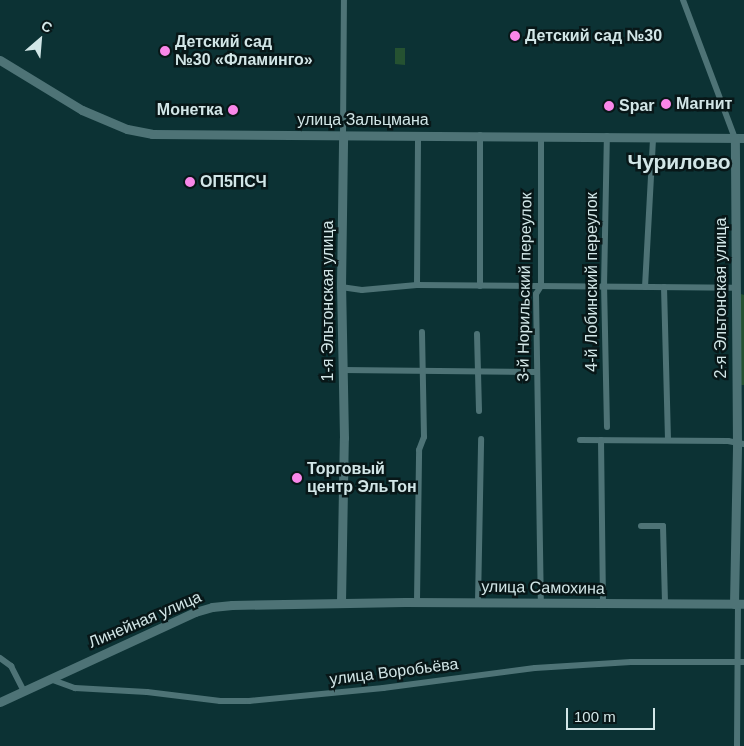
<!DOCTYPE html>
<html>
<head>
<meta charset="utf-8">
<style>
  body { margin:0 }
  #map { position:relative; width:744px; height:746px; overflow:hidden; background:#0c3234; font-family:Arial,sans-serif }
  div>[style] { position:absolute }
  .green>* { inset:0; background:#255231 }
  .street>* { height:6px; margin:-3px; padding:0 3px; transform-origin:3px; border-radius:3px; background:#4e7376 }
  .secondary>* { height:9px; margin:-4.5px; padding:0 4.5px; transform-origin:4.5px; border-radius:4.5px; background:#4e7376 }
  .dots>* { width:14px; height:14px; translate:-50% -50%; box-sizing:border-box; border:2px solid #081718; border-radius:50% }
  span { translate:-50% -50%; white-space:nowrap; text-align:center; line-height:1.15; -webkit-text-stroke:5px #081718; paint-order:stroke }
  .poi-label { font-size:16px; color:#d2e6e7; font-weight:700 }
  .left { translate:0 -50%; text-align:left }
  .right { translate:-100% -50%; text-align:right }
  .street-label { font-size:16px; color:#d2e6e7 }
  .district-label { font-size:21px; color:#d2e6e7; font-weight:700 }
  .north { position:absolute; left:15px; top:15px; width:50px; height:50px; -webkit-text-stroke:4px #081718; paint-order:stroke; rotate:27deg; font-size:14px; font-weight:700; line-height:20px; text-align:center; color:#d2e6e7 }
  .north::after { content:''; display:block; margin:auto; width:18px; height:22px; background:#d2e6e7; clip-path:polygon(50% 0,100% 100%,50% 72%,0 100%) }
  .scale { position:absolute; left:566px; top:708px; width:89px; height:22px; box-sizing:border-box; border:2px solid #d2e6e7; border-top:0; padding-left:6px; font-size:15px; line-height:18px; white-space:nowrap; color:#d2e6e7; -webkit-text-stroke:4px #081718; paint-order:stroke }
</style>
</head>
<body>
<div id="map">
  <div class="green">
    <div style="clip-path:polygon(395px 48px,405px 48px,405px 65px,395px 64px)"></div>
    <div style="clip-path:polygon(741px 294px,744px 295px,744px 385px,741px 385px)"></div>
  </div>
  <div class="street">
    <div style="left:683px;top:0;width:147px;rotate:69.4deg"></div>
    <div style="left:343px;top:135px;width:135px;rotate:-89.6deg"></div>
    <div style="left:480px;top:135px;width:151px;rotate:90deg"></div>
    <div style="left:541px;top:136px;width:150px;rotate:90deg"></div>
    <div style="left:541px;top:286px;width:9px;rotate:122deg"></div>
    <div style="left:536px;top:294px;width:309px;rotate:89.1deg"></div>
    <div style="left:417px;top:285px;width:150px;rotate:-89.6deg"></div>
    <div style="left:341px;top:287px;width:21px;rotate:8deg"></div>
    <div style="left:362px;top:290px;width:55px;rotate:-5.2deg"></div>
    <div style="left:417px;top:285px;width:319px;rotate:0.5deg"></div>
    <div style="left:645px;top:287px;width:150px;rotate:-86.9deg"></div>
    <div style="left:664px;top:287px;width:153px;rotate:88.5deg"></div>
    <div style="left:477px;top:334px;width:77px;rotate:88.5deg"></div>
    <div style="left:343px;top:370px;width:193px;rotate:0.6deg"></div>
    <div style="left:607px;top:427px;width:140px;rotate:-91.2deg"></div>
    <div style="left:604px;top:287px;width:151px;rotate:-88.9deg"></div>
    <div style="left:580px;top:440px;width:148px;rotate:0.4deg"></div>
    <div style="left:728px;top:441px;width:16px;rotate:11deg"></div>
    <div style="left:601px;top:440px;width:163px;rotate:89.3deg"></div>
    <div style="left:641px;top:526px;width:22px"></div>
    <div style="left:663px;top:526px;width:78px;rotate:88.5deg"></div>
    <div style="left:417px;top:601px;width:151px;rotate:-89.2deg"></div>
    <div style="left:419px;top:450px;width:14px;rotate:-69deg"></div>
    <div style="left:424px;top:437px;width:105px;rotate:-91.1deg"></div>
    <div style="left:478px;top:602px;width:163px;rotate:-88.9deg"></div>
    <div style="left:0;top:658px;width:14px;rotate:36deg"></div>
    <div style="left:11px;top:666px;width:28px;rotate:63deg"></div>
    <div style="left:50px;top:679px;width:27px;rotate:20deg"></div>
    <div style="left:75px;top:688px;width:72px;rotate:3.2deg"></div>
    <div style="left:147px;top:692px;width:74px;rotate:7deg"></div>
    <div style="left:220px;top:701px;width:29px"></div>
    <div style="left:249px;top:701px;width:135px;rotate:-5.5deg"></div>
    <div style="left:383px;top:688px;width:153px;rotate:-7.5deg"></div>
    <div style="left:535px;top:668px;width:96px;rotate:-3.6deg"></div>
    <div style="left:631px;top:662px;width:113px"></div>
    <div style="left:737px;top:746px;width:142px;rotate:-89.6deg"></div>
  </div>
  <div class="secondary">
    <div style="left:0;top:60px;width:96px;rotate:31.4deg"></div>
    <div style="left:82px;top:110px;width:49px;rotate:22.9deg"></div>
    <div style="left:127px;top:129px;width:25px;rotate:11deg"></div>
    <div style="left:152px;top:134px;width:592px;rotate:0.39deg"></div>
    <div style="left:341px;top:602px;width:164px;rotate:-89deg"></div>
    <div style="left:344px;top:438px;width:151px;rotate:-91.1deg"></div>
    <div style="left:341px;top:287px;width:152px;rotate:-89.2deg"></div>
    <div style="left:734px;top:604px;width:160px;rotate:-88.9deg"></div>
    <div style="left:737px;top:444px;width:306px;rotate:-90.4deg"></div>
    <div style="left:0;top:702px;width:215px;rotate:-24.8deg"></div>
    <div style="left:195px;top:612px;width:18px;rotate:-16deg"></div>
    <div style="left:212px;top:607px;width:20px;rotate:-6deg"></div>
    <div style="left:232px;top:605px;width:173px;rotate:-1deg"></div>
    <div style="left:405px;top:602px;width:339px;rotate:0.3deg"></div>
  </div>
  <div class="dots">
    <div style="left:515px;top:36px;background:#f987e9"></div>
    <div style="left:165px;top:51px;background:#f987e9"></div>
    <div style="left:666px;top:104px;background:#f987e9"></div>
    <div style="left:609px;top:106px;background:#f987e9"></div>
    <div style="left:233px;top:110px;background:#f987e9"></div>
    <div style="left:190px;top:182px;background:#f987e9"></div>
    <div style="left:297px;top:478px;background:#f987e9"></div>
  </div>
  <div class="poi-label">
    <span class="left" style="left:525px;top:36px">Детский сад №30</span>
    <span class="left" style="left:175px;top:51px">Детский сад<br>№30 «Фламинго»</span>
    <span class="left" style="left:676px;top:104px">Магнит</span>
    <span class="left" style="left:619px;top:106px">Spar</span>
    <span class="right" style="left:223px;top:110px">Монетка</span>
    <span class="left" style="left:200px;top:182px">ОП5ПСЧ</span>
    <span class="left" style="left:307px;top:478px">Торговый<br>центр ЭльТон</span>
  </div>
  <div class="street-label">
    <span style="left:363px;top:120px">улица Зальцмана</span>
    <span style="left:592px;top:282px;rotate:-90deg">4-й Лобинский переулок</span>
    <span style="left:525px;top:287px;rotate:-89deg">3-й Норильский переулок</span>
    <span style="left:721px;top:298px;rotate:-90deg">2-я Эльтонская улица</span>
    <span style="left:328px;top:301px;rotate:-90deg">1-я Эльтонская улица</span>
    <span style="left:543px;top:588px;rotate:1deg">улица Самохина</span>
    <span style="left:145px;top:620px;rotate:-23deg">Линейная улица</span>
    <span style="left:394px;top:672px;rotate:-7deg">улица Воробьёва</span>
  </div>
  <div class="district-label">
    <span style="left:679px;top:162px">Чурилово</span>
  </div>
  <div class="north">С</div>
  <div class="scale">100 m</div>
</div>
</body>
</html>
